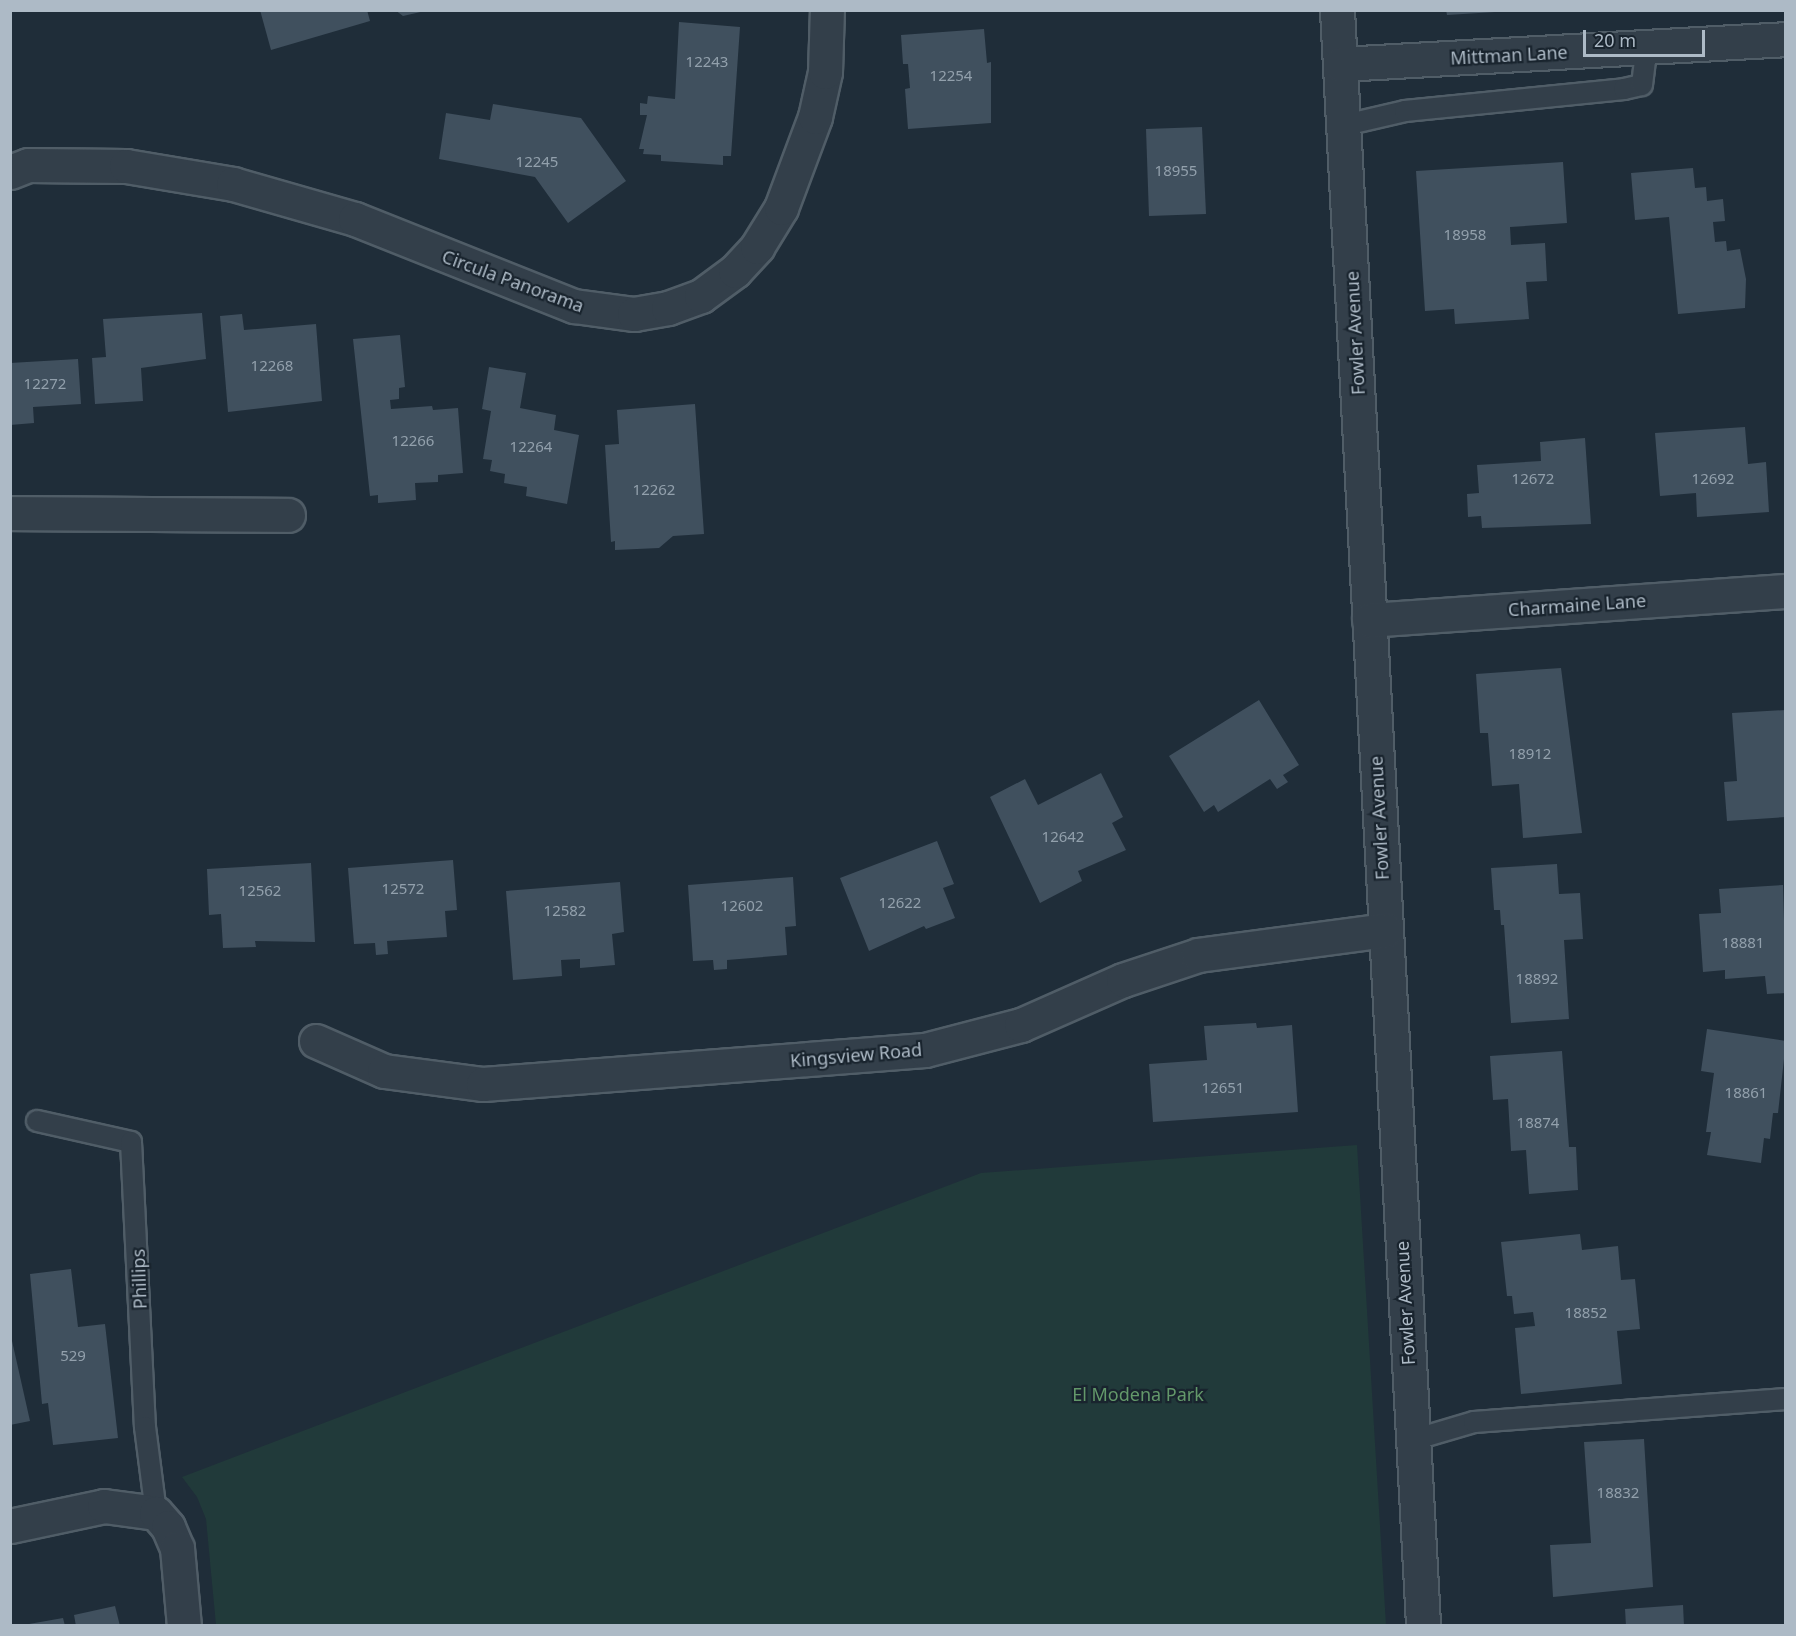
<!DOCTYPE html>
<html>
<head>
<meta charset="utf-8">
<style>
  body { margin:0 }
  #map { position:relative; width:1796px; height:1636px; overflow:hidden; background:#1f2d39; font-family:"Noto Sans",sans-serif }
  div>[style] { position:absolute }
  .green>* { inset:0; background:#213a3a }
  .building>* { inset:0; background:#40505e }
  .roads { filter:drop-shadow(2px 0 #505d67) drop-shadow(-2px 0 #505d67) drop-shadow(0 2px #505d67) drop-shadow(0 -2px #505d67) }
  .lane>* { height:20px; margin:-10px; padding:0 10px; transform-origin:10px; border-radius:10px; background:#333f4a }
  .street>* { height:33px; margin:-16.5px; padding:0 16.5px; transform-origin:16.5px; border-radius:16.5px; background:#333f4a }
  span { translate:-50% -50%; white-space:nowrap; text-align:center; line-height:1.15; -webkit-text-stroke:4.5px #19242e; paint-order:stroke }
  .number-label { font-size:15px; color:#92a0ac }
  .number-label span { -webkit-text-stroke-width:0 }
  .street-label { font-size:18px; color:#adbac6 }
  .park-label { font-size:18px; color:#63986a }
  .frame { position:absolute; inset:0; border:12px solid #adbac6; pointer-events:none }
  .scale { position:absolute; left:1583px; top:30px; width:122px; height:27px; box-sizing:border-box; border:3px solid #adbac6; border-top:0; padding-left:8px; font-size:18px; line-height:21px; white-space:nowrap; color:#adbac6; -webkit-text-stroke:4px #19242e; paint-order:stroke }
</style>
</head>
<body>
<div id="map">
  <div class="green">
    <div style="clip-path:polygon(1357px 1145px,1386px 1625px,216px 1625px,206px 1519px,197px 1497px,182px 1477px,981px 1173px)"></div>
  </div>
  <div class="building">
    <div style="clip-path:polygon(260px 10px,367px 10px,370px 21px,271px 50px)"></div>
    <div style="clip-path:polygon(395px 10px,425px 10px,425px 11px,403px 16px)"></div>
    <div style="clip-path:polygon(1446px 10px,1495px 10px,1495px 12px,1447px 15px)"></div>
    <div style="clip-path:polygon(679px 22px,740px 27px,731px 156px,723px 156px,723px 165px,661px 161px,661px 155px,643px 154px,644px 149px,639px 149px,647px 115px,640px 115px,640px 103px,647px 104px,648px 96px,675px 99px)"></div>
    <div style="clip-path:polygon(984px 29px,987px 63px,991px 62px,991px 123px,908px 129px,905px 89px,910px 88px,908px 64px,903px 64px,901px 35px)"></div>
    <div style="clip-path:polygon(493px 104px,581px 118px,626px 181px,568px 223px,535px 177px,439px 159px,446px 113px,490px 120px)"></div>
    <div style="clip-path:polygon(1202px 127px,1206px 214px,1149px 216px,1146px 129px)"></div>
    <div style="clip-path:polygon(1563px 162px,1567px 223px,1510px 227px,1511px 245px,1545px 243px,1547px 281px,1526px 282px,1529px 319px,1455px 324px,1454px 309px,1425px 311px,1416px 171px)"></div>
    <div style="clip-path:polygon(1693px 168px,1695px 188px,1706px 187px,1707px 201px,1723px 199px,1725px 221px,1713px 222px,1715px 242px,1726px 241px,1727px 251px,1740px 249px,1746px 279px,1745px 308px,1678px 314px,1669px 217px,1635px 220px,1631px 173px)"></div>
    <div style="clip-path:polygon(202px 313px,206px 359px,141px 368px,143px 401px,95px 404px,92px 358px,106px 357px,103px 319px)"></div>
    <div style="clip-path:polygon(242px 314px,244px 330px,316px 324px,322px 401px,228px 412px,220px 316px)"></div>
    <div style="clip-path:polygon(400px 335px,405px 387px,399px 388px,399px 399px,390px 400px,391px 409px,432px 406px,433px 410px,458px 408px,463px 473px,438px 475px,438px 482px,415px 483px,416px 500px,378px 503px,378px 495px,370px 496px,353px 339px)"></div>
    <div style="clip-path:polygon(78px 359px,81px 404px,33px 407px,34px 423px,10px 425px,10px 363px)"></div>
    <div style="clip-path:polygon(489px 367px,526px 373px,520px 408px,556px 415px,554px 430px,579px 435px,567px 504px,526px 496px,527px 487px,504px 483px,505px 474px,490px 471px,492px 460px,483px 459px,491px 411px,482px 409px)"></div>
    <div style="clip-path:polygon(695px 404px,704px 534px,673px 536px,659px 548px,615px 550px,615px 541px,611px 542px,605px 445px,619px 444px,617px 410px)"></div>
    <div style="clip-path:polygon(1745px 427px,1748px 464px,1766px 462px,1769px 512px,1697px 517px,1696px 493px,1660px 496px,1655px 433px)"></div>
    <div style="clip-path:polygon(1585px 438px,1591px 524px,1482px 528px,1481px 516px,1468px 517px,1467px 494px,1479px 493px,1477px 465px,1541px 461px,1540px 442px)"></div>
    <div style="clip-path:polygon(1561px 668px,1582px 833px,1523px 838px,1519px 784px,1492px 786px,1488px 733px,1480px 733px,1476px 674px)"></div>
    <div style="clip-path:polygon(1259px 700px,1299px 765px,1283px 775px,1288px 782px,1277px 789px,1270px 779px,1218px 812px,1214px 805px,1204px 812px,1169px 756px)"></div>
    <div style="clip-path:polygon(1786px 710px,1786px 817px,1727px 821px,1724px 782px,1737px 781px,1732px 713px)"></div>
    <div style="clip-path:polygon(1101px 773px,1123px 817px,1112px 823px,1126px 850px,1078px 871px,1082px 881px,1040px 903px,990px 797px,1025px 779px,1038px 805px)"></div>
    <div style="clip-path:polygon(937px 841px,954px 884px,943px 888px,955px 918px,926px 929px,924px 926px,869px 951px,840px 878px)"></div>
    <div style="clip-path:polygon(453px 860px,457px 910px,445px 911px,447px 937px,387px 941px,388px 954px,376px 955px,375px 943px,354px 944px,348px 868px)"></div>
    <div style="clip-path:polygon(311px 863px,315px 942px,255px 941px,256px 947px,223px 948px,221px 914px,209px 915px,207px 869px)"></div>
    <div style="clip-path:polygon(1557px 864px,1559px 894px,1580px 893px,1583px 939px,1564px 940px,1569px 1019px,1511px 1023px,1504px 925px,1501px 925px,1500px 910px,1494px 910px,1491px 868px)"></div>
    <div style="clip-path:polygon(793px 877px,796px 926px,785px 927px,787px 955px,727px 960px,727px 969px,714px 970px,713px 960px,693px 961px,688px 885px)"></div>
    <div style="clip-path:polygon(620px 882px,624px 932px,612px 934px,615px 965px,580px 968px,580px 959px,561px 960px,562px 976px,513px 980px,506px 891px)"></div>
    <div style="clip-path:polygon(1783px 885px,1786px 993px,1767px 994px,1765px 976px,1725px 979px,1725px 970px,1703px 972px,1699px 914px,1721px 913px,1719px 889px)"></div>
    <div style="clip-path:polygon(1256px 1023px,1257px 1028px,1292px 1025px,1298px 1112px,1153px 1122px,1149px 1064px,1207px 1060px,1204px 1026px)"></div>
    <div style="clip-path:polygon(1707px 1029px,1786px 1041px,1778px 1113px,1773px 1113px,1770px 1139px,1764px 1138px,1761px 1163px,1707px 1155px,1711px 1132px,1706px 1132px,1714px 1073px,1701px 1071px)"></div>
    <div style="clip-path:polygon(1562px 1051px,1569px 1147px,1576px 1147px,1578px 1190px,1529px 1194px,1526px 1150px,1511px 1151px,1508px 1099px,1493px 1100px,1490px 1056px)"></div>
    <div style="clip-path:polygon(1580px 1234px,1582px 1250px,1618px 1246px,1621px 1280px,1635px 1279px,1640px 1329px,1617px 1331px,1622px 1384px,1521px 1394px,1515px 1328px,1535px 1326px,1533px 1312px,1514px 1314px,1512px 1296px,1507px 1296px,1501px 1242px)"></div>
    <div style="clip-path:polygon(71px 1269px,78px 1327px,105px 1324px,118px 1438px,53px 1445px,48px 1403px,42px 1404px,30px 1274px)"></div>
    <div style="clip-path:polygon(10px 1332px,30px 1421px,10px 1425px)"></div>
    <div style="clip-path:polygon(1644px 1439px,1653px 1587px,1553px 1597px,1550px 1545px,1591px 1543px,1584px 1442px)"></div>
    <div style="clip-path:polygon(1683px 1605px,1684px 1626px,1626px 1626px,1625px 1609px)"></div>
    <div style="clip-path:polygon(115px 1606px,120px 1626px,76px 1626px,74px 1615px)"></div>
    <div style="clip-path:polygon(63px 1618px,65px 1626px,29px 1626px,29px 1624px)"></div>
  </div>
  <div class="roads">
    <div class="lane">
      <div style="left:1345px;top:125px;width:62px;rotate:-13.1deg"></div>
      <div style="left:1405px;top:111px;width:220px;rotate:-5.7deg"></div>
      <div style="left:1624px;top:89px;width:18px;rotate:-13deg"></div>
      <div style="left:1642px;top:85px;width:38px;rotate:-83deg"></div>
      <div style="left:37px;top:1121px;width:96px;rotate:12.6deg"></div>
      <div style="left:131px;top:1142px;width:285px;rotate:87.2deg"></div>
      <div style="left:145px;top:1427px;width:87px;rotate:82.7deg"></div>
      <div style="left:1413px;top:1440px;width:64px;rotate:-16.4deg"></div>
      <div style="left:1474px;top:1422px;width:313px;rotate:-4.2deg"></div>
    </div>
    <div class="street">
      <div style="left:1337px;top:10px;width:1618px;rotate:86.95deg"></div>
      <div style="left:1341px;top:64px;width:446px;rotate:-3.2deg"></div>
      <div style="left:10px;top:172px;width:19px;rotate:-21deg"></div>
      <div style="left:28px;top:165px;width:98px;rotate:0.6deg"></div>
      <div style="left:126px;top:166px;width:109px;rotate:9.5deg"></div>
      <div style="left:233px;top:184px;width:127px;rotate:16deg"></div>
      <div style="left:355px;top:219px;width:236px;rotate:21.7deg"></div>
      <div style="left:574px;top:306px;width:61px;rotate:7.6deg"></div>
      <div style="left:634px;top:314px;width:35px;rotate:-10deg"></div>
      <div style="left:668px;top:308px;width:35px;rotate:-20deg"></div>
      <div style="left:701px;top:296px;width:42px;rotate:-36.3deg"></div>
      <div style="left:735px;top:271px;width:33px;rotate:-47deg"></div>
      <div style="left:757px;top:247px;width:46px;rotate:-58.4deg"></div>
      <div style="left:781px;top:208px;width:97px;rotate:-69.5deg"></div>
      <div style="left:815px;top:117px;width:46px;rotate:-77.5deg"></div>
      <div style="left:825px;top:72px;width:62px;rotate:-88.2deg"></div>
      <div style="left:10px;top:513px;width:278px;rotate:0.4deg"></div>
      <div style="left:1369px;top:620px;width:418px;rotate:-4deg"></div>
      <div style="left:316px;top:1041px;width:74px;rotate:23.8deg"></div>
      <div style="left:384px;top:1071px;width:100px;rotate:7.5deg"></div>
      <div style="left:483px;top:1084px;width:443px;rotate:-4.4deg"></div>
      <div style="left:925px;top:1050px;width:99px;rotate:-14.6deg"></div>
      <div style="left:1021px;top:1025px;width:111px;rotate:-23.8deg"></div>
      <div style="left:1123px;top:980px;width:79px;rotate:-18.4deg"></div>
      <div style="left:1198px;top:955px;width:189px;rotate:-7.6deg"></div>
      <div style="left:10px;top:1526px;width:96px;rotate:-12deg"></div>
      <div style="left:104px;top:1506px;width:52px;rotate:7.7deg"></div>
      <div style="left:156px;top:1513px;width:18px;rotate:49deg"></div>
      <div style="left:168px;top:1527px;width:23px;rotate:67deg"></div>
      <div style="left:177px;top:1548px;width:78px;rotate:84.9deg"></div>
    </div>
  </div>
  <div class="number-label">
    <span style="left:707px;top:62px">12243</span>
    <span style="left:951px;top:76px">12254</span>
    <span style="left:537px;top:162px">12245</span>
    <span style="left:1176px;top:171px">18955</span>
    <span style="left:1465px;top:235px">18958</span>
    <span style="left:272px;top:366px">12268</span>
    <span style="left:45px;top:384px">12272</span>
    <span style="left:413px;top:441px">12266</span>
    <span style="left:531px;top:447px">12264</span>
    <span style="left:1533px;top:479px">12672</span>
    <span style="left:1713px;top:479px">12692</span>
    <span style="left:654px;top:490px">12262</span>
    <span style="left:1530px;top:754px">18912</span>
    <span style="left:1063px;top:837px">12642</span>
    <span style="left:403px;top:889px">12572</span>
    <span style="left:260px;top:891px">12562</span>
    <span style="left:900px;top:903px">12622</span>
    <span style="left:742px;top:906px">12602</span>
    <span style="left:565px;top:911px">12582</span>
    <span style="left:1743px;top:943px">18881</span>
    <span style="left:1537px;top:979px">18892</span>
    <span style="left:1223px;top:1088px">12651</span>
    <span style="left:1746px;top:1093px">18861</span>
    <span style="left:1538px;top:1123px">18874</span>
    <span style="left:1586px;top:1313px">18852</span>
    <span style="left:73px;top:1356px">529</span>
    <span style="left:1618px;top:1493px">18832</span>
  </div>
  <div class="street-label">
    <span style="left:1509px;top:55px;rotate:-3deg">Mittman Lane</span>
    <span style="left:513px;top:281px;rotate:20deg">Circula Panorama</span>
    <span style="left:1355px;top:333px;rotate:-93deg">Fowler Avenue</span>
    <span style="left:1577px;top:605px;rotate:-4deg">Charmaine Lane</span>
    <span style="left:1379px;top:818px;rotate:-93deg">Fowler Avenue</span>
    <span style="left:856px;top:1055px;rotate:-5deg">Kingsview Road</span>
    <span style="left:139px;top:1279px;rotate:-92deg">Phillips</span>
    <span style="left:1405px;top:1303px;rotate:-93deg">Fowler Avenue</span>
  </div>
  <div class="park-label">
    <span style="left:1138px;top:1394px">El Modena Park</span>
  </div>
  <div class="frame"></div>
  <div class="scale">20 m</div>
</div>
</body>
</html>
